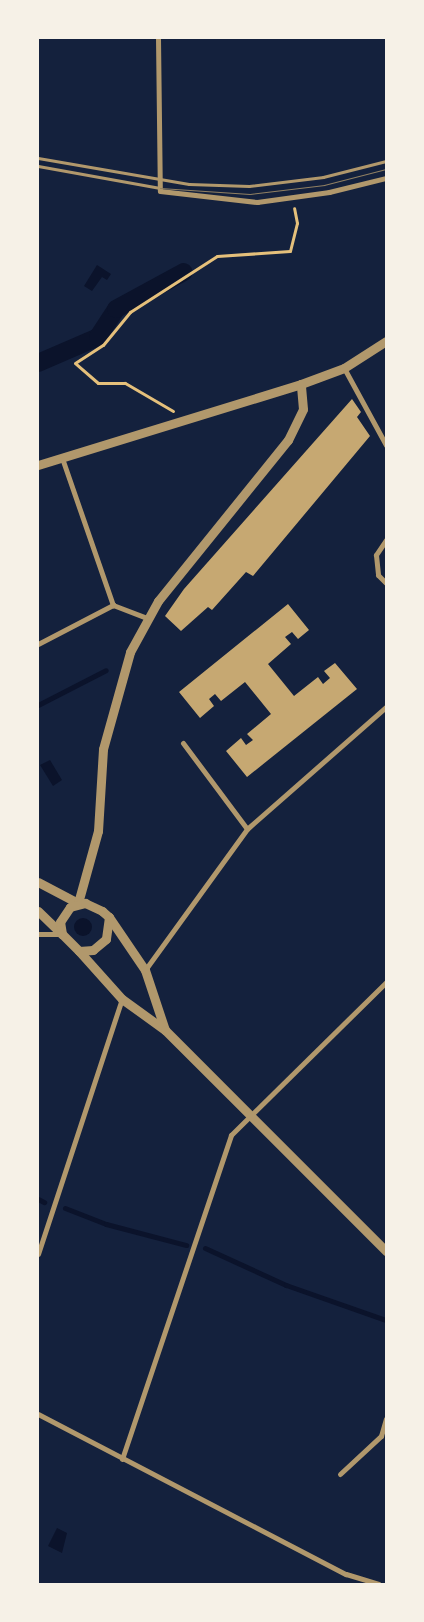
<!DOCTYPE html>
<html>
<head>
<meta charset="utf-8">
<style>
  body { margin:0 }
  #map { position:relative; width:424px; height:1622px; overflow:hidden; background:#14213d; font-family:Quicksand,sans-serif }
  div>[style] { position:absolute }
  .water>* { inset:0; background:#0b132b }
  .round { border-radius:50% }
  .stream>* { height:5px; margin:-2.5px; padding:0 2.5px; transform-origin:2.5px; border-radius:2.5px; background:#0b132b }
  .canal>* { height:18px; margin:-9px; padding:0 9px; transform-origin:9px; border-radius:9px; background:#0b132b }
  .building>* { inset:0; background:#c6a872 }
  .path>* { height:3px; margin:-1.5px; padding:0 1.5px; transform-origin:1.5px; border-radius:1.5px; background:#e5c07b }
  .service>* { height:3px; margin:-1.5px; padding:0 1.5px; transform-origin:1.5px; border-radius:1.5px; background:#b1986c }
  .minor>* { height:5px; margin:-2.5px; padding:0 2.5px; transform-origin:2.5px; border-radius:2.5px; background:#b1986c }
  .tertiary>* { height:9px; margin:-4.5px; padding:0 4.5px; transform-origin:4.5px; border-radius:4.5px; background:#b1986c }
  .tram>* { height:1px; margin:-0.5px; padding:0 0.5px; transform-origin:0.5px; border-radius:0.5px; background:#918062 }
  span { translate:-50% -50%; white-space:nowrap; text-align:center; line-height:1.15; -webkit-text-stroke:4.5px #f6f1e7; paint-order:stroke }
  .frame { position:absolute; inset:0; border:39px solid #f6f1e7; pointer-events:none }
</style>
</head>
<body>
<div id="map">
  <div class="water">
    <div style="clip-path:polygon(97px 265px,111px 274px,107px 280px,102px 277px,92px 291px,84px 286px)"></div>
    <div style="clip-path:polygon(50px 760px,62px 780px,53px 786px,40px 765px)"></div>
    <div class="round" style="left:74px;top:918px;width:18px;height:18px"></div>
    <div style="clip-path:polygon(57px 1528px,67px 1533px,62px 1553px,48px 1546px)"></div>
  </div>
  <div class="stream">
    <div style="left:38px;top:705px;width:76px;rotate:-27.2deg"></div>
    <div style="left:38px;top:1199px;width:7px;rotate:27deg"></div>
    <div style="left:65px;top:1208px;width:44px;rotate:21.3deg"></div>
    <div style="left:106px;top:1224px;width:83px;rotate:14.7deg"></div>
    <div style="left:205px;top:1248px;width:89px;rotate:24.6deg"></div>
    <div style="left:286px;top:1285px;width:106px;rotate:19.3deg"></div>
  </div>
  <div class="canal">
    <div style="left:38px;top:363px;width:65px;rotate:-23.4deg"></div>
    <div style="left:98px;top:337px;width:33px;rotate:-57deg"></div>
    <div style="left:116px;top:309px;width:77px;rotate:-28.6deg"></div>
  </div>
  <div class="building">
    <div style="clip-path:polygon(352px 399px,361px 412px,357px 417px,370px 436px,253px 576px,246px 572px,212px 610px,208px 607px,181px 631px,165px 616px,184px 589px)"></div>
    <div style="clip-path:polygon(288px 604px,309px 630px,298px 639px,292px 632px,285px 637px,291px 644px,268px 664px,294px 696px,318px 677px,323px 684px,330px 678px,324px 671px,335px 663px,357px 689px,247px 777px,226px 751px,241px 738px,246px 745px,253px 740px,247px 734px,271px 714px,245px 682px,221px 701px,215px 694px,209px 699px,214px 706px,200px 718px,179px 692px)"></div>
  </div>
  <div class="path">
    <div style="left:173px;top:411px;width:56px;rotate:-149.7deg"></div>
    <div style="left:125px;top:383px;width:27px;rotate:180deg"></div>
    <div style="left:98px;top:383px;width:30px;rotate:-139deg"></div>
    <div style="left:75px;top:363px;width:33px;rotate:-33deg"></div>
    <div style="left:103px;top:345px;width:43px;rotate:-50.7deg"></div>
    <div style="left:130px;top:312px;width:103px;rotate:-32.8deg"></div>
    <div style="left:217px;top:256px;width:73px;rotate:-3.9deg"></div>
    <div style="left:290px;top:251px;width:29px;rotate:-76deg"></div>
    <div style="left:297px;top:223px;width:15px;rotate:-101deg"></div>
  </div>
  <div class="service">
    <div style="left:38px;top:158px;width:153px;rotate:9.8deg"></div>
    <div style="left:189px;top:184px;width:60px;rotate:1.9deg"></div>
    <div style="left:249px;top:186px;width:75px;rotate:-6.9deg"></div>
    <div style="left:323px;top:177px;width:65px;rotate:-14.3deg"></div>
    <div style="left:38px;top:166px;width:124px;rotate:10.2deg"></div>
  </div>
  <div class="minor">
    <div style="left:158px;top:38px;width:153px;rotate:89.3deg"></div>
    <div style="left:160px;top:191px;width:98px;rotate:6.5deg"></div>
    <div style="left:257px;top:202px;width:73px;rotate:-7.9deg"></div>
    <div style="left:329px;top:192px;width:59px;rotate:-13.8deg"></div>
    <div style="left:344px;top:368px;width:88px;rotate:61.4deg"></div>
    <div style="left:62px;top:458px;width:156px;rotate:70.9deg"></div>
    <div style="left:386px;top:540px;width:18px;rotate:124deg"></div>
    <div style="left:376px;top:555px;width:20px;rotate:84deg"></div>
    <div style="left:378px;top:575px;width:11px;rotate:45deg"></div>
    <div style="left:113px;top:605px;width:36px;rotate:21deg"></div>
    <div style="left:38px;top:644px;width:85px;rotate:-27.5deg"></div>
    <div style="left:183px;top:743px;width:107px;rotate:53.3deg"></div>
    <div style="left:38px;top:934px;width:23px"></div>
    <div style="left:145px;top:970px;width:174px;rotate:-54.1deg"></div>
    <div style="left:247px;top:829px;width:185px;rotate:-41.3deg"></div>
    <div style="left:38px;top:1254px;width:268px;rotate:-71.8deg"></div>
    <div style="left:38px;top:1414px;width:347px;rotate:27.5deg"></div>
    <div style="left:346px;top:1574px;width:34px;rotate:17deg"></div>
    <div style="left:122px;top:1459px;width:342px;rotate:-71.4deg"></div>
    <div style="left:231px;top:1135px;width:218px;rotate:-44.6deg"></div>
    <div style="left:340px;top:1474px;width:56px;rotate:-42.8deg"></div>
    <div style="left:381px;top:1436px;width:18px;rotate:-74deg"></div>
  </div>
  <div class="tertiary">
    <div style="left:38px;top:465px;width:275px;rotate:-17.1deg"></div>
    <div style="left:301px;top:384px;width:46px;rotate:-20.4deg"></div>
    <div style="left:344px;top:368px;width:50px;rotate:-32.7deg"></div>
    <div style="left:38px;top:882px;width:45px;rotate:27.7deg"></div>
    <div style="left:78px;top:903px;width:75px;rotate:-74.5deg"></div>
    <div style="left:98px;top:831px;width:82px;rotate:-86.5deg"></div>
    <div style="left:103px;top:749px;width:101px;rotate:-74.4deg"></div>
    <div style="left:130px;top:652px;width:58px;rotate:-61.2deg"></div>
    <div style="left:158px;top:601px;width:207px;rotate:-51.1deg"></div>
    <div style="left:288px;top:440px;width:34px;rotate:-64deg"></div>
    <div style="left:303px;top:409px;width:25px;rotate:-95deg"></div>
    <div style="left:38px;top:911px;width:33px;rotate:44deg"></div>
    <div style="left:109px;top:917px;width:22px;rotate:98deg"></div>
    <div style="left:106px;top:939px;width:17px;rotate:140deg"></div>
    <div style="left:93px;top:950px;width:14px;rotate:176deg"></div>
    <div style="left:79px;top:951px;width:24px;rotate:-135deg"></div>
    <div style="left:62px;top:934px;width:12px;rotate:-99deg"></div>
    <div style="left:60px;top:922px;width:18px;rotate:-56deg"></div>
    <div style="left:70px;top:907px;width:16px;rotate:-15deg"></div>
    <div style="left:85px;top:903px;width:19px;rotate:25deg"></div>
    <div style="left:102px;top:911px;width:9px;rotate:41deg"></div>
    <div style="left:109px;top:917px;width:64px;rotate:55.8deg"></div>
    <div style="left:145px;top:970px;width:63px;rotate:71.6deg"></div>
    <div style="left:79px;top:951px;width:64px;rotate:48.1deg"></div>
    <div style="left:122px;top:999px;width:53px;rotate:35.8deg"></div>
    <div style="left:165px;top:1030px;width:313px;rotate:45deg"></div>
  </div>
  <div class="tram">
    <div style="left:160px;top:188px;width:90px;rotate:3.8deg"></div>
    <div style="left:250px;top:194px;width:75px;rotate:-6.9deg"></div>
    <div style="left:324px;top:185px;width:64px;rotate:-14.5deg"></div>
  </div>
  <div class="frame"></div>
</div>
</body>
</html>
